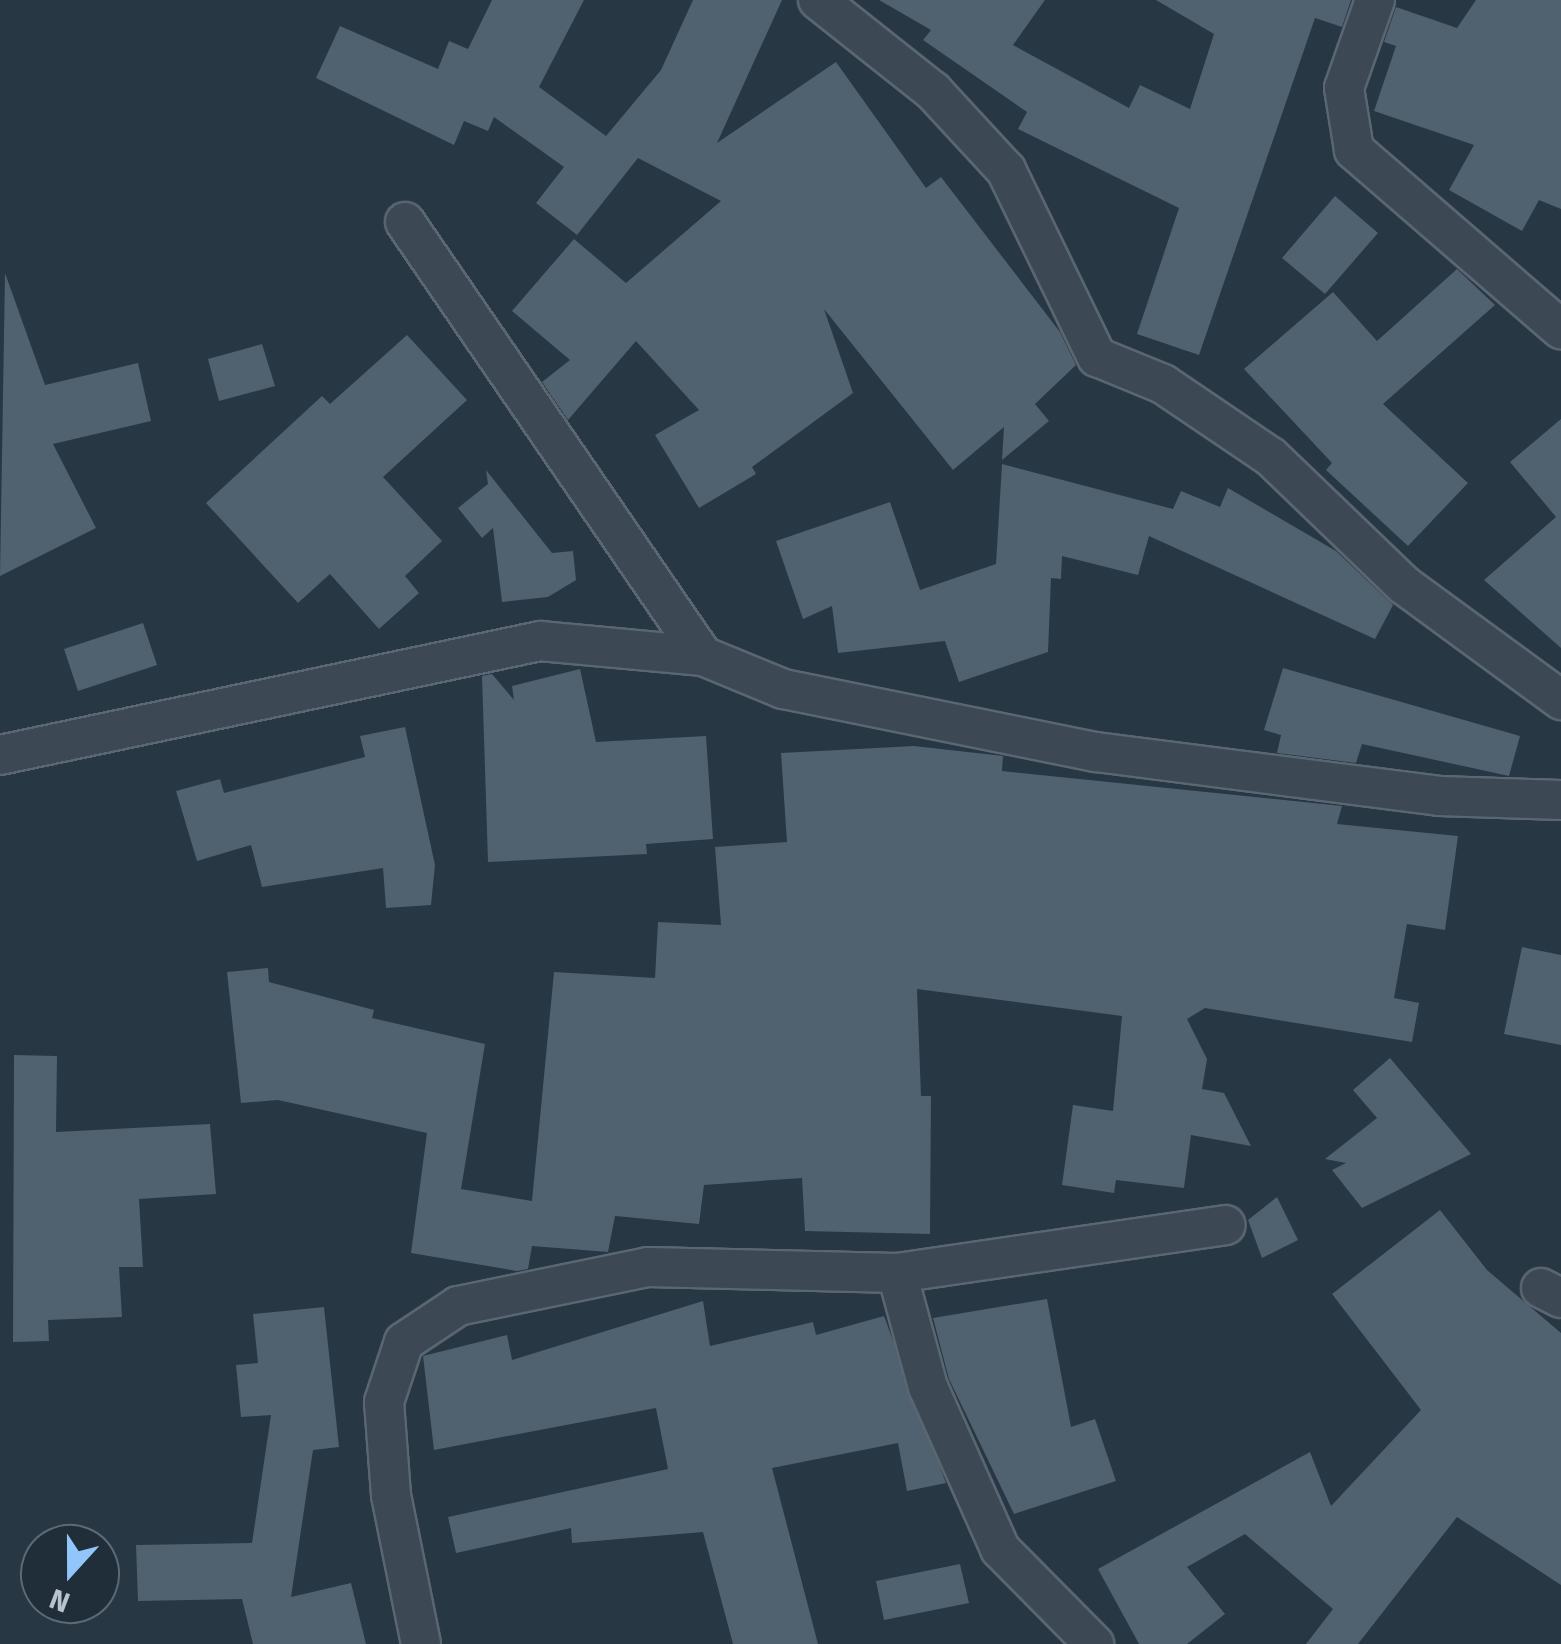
<!DOCTYPE html>
<html>
<head>
<meta charset="utf-8">
<style>
  body { margin:0 }
  #map { position:relative; width:1561px; height:1644px; overflow:hidden; background:#273744; font-family:"Fira Sans",sans-serif }
  div>[style] { position:absolute }
  .building>* { inset:0; background:#50616f }
  .roads { filter:drop-shadow(2px 0 #5a6671) drop-shadow(-2px 0 #5a6671) drop-shadow(0 2px #5a6671) drop-shadow(0 -2px #5a6671) }
  .street>* { height:38px; margin:-19px; padding:0 19px; transform-origin:19px; border-radius:19px; background:#3c4854 }
  span { translate:-50% -50%; white-space:nowrap; text-align:center; line-height:1.15; -webkit-text-stroke:8px #202e39; paint-order:stroke }
  .north { position:absolute; left:20px; top:1524px; width:100px; height:100px; box-sizing:border-box; background:#202e39; border:2px solid #5d6a74; border-radius:50%; rotate:201deg; font-size:28px; font-weight:700; line-height:40px; text-align:center; color:#b9c3cd }
  .north::after { content:''; display:block; margin:auto; width:35px; height:45px; background:#92c6fa; clip-path:polygon(50% 0,100% 100%,50% 72%,0 100%) }
</style>
</head>
<body>
<div id="map">
  <div class="building">
    <div style="clip-path:polygon(492px 0,584px 0,539px 87px,606px 136px,661px 70px,693px 0,782px 0,717px 143px,836px 62px,926px 188px,941px 177px,1060px 332px,1076px 365px,1035px 404px,1049px 421px,1002px 460px,1004px 427px,953px 470px,824px 309px,853px 393px,752px 467px,756px 474px,699px 508px,655px 435px,699px 410px,636px 341px,568px 420px,542px 382px,570px 360px,512px 311px,574px 239px,626px 283px,721px 201px,638px 158px,577px 235px,536px 203px,564px 167px,494px 117px,488px 131px,464px 121px,454px 145px,316px 78px,340px 26px,438px 69px,449px 41px,468px 49px)"></div>
    <div style="clip-path:polygon(879px 0,1045px 0,1013px 45px,1129px 108px,1140px 85px,1190px 109px,1214px 34px,1156px 0,1351px 0,1342px 27px,1315px 18px,1199px 355px,1137px 334px,1179px 208px,1018px 129px,1027px 112px,923px 40px,931px 30px)"></div>
    <div style="clip-path:polygon(1476px 0,1561px 0,1561px 209px,1539px 200px,1522px 231px,1449px 190px,1474px 145px,1374px 111px,1396px 46px,1384px 42px,1396px 7px,1457px 28px)"></div>
    <div style="clip-path:polygon(1335px 196px,1378px 233px,1325px 294px,1282px 258px)"></div>
    <div style="clip-path:polygon(1457px 269px,1495px 305px,1383px 404px,1468px 483px,1408px 546px,1326px 470px,1332px 463px,1244px 369px,1333px 292px,1377px 341px)"></div>
    <div style="clip-path:polygon(5px 273px,45px 385px,138px 363px,151px 421px,53px 444px,96px 528px,0 576px)"></div>
    <div style="clip-path:polygon(407px 335px,467px 400px,383px 477px,442px 541px,405px 576px,419px 593px,379px 629px,330px 574px,298px 603px,206px 503px,322px 396px,330px 404px)"></div>
    <div style="clip-path:polygon(262px 344px,275px 386px,219px 401px,208px 359px)"></div>
    <div style="clip-path:polygon(1561px 419px,1561px 648px,1484px 580px,1556px 517px,1510px 462px)"></div>
    <div style="clip-path:polygon(1002px 464px,1173px 509px,1181px 491px,1220px 507px,1228px 488px,1336px 551px,1393px 605px,1375px 639px,1149px 536px,1138px 575px,1062px 556px,1061px 579px,1051px 578px,1048px 652px,959px 682px,945px 641px,838px 653px,832px 606px,803px 619px,776px 541px,890px 502px,920px 590px,996px 564px)"></div>
    <div style="clip-path:polygon(486px 470px,552px 553px,573px 551px,576px 580px,548px 597px,502px 602px,493px 528px,482px 538px,458px 508px,488px 484px)"></div>
    <div style="clip-path:polygon(143px 623px,157px 665px,78px 691px,64px 649px)"></div>
    <div style="clip-path:polygon(1283px 668px,1520px 736px,1509px 776px,1362px 744px,1356px 763px,1277px 753px,1281px 735px,1264px 730px)"></div>
    <div style="clip-path:polygon(580px 669px,596px 742px,706px 736px,713px 839px,646px 844px,647px 854px,488px 862px,482px 676px,492px 674px,514px 700px,512px 686px)"></div>
    <div style="clip-path:polygon(405px 727px,435px 865px,431px 905px,386px 908px,383px 868px,262px 887px,251px 845px,197px 861px,176px 791px,220px 779px,224px 793px,365px 757px,360px 736px)"></div>
    <div style="clip-path:polygon(914px 746px,1003px 756px,1002px 771px,1342px 806px,1337px 824px,1458px 836px,1445px 930px,1407px 924px,1394px 998px,1419px 1003px,1412px 1042px,1205px 1008px,1187px 1019px,1207px 1059px,1202px 1089px,1224px 1093px,1251px 1146px,1191px 1135px,1184px 1188px,1116px 1180px,1114px 1193px,1062px 1185px,1073px 1105px,1113px 1111px,1122px 1016px,917px 989px,921px 1096px,931px 1096px,930px 1234px,805px 1231px,802px 1178px,704px 1185px,699px 1224px,615px 1216px,608px 1252px,532px 1246px,528px 1269px,517px 1271px,411px 1253px,427px 1133px,278px 1100px,241px 1103px,227px 972px,268px 968px,269px 982px,374px 1010px,372px 1018px,485px 1044px,461px 1189px,532px 1201px,554px 972px,655px 978px,658px 922px,721px 925px,715px 847px,787px 842px,781px 753px)"></div>
    <div style="clip-path:polygon(1522px 947px,1561px 955px,1561px 1045px,1504px 1034px)"></div>
    <div style="clip-path:polygon(14px 1055px,57px 1056px,56px 1132px,210px 1124px,216px 1194px,139px 1199px,143px 1267px,119px 1267px,122px 1317px,48px 1320px,49px 1341px,13px 1342px)"></div>
    <div style="clip-path:polygon(1390px 1058px,1471px 1154px,1362px 1208px,1332px 1170px,1346px 1163px,1325px 1159px,1377px 1118px,1353px 1090px)"></div>
    <div style="clip-path:polygon(1277px 1197px,1298px 1240px,1262px 1258px,1248px 1220px)"></div>
    <div style="clip-path:polygon(1440px 1210px,1487px 1270px,1561px 1333px,1561px 1585px,1457px 1517px,1358px 1644px,1306px 1644px,1333px 1609px,1245px 1534px,1187px 1567px,1225px 1614px,1187px 1644px,1139px 1644px,1098px 1569px,1310px 1452px,1331px 1506px,1421px 1410px,1332px 1294px)"></div>
    <div style="clip-path:polygon(1047px 1299px,1071px 1427px,1095px 1419px,1116px 1481px,1014px 1514px,949px 1379px,933px 1318px)"></div>
    <div style="clip-path:polygon(703px 1301px,710px 1346px,813px 1322px,816px 1335px,884px 1316px,946px 1483px,907px 1491px,898px 1443px,772px 1468px,818px 1644px,733px 1644px,703px 1532px,572px 1543px,571px 1528px,456px 1553px,448px 1517px,668px 1469px,656px 1408px,434px 1450px,423px 1356px,507px 1335px,512px 1360px)"></div>
    <div style="clip-path:polygon(324px 1307px,339px 1447px,313px 1450px,291px 1597px,351px 1583px,366px 1644px,253px 1644px,242px 1599px,138px 1601px,136px 1545px,252px 1543px,271px 1415px,241px 1417px,236px 1365px,258px 1363px,253px 1314px)"></div>
    <div style="clip-path:polygon(960px 1564px,969px 1603px,884px 1620px,876px 1581px)"></div>
  </div>
  <div class="roads">
    <div class="street">
      <div style="left:818px;top:0;width:147px;rotate:38.4deg"></div>
      <div style="left:933px;top:91px;width:108px;rotate:47.3deg"></div>
      <div style="left:1006px;top:170px;width:208px;rotate:64.1deg"></div>
      <div style="left:1097px;top:357px;width:71px;rotate:22.2deg"></div>
      <div style="left:1163px;top:384px;width:130px;rotate:34.1deg"></div>
      <div style="left:1271px;top:457px;width:185px;rotate:43.9deg"></div>
      <div style="left:1404px;top:585px;width:195px;rotate:36.2deg"></div>
      <div style="left:1375px;top:0;width:93px;rotate:109.4deg"></div>
      <div style="left:1344px;top:88px;width:63px;rotate:80.8deg"></div>
      <div style="left:1354px;top:150px;width:274px;rotate:40.9deg"></div>
      <div style="left:405px;top:222px;width:526px;rotate:55.53deg"></div>
      <div style="left:0;top:755px;width:552px;rotate:-11.92deg"></div>
      <div style="left:540px;top:641px;width:164px;rotate:5.3deg"></div>
      <div style="left:703px;top:656px;width:87px;rotate:22.4deg"></div>
      <div style="left:783px;top:689px;width:319px;rotate:11.4deg"></div>
      <div style="left:1096px;top:752px;width:346px;rotate:7.3deg"></div>
      <div style="left:1439px;top:796px;width:122px;rotate:1.9deg"></div>
      <div style="left:897px;top:1273px;width:118px;rotate:74.8deg"></div>
      <div style="left:928px;top:1387px;width:177px;rotate:66deg"></div>
      <div style="left:1000px;top:1549px;width:134px;rotate:45.3deg"></div>
      <div style="left:1541px;top:1288px;width:22px;rotate:27deg"></div>
      <div style="left:421px;top:1644px;width:152px;rotate:-101.4deg"></div>
      <div style="left:391px;top:1495px;width:93px;rotate:-94.3deg"></div>
      <div style="left:384px;top:1402px;width:63px;rotate:-71.6deg"></div>
      <div style="left:404px;top:1342px;width:65px;rotate:-33.7deg"></div>
      <div style="left:458px;top:1306px;width:194px;rotate:-11.6deg"></div>
      <div style="left:648px;top:1267px;width:249px;rotate:1.4deg"></div>
      <div style="left:897px;top:1273px;width:332px;rotate:-8.3deg"></div>
    </div>
  </div>
  <div class="north">N</div>
</div>
</body>
</html>
